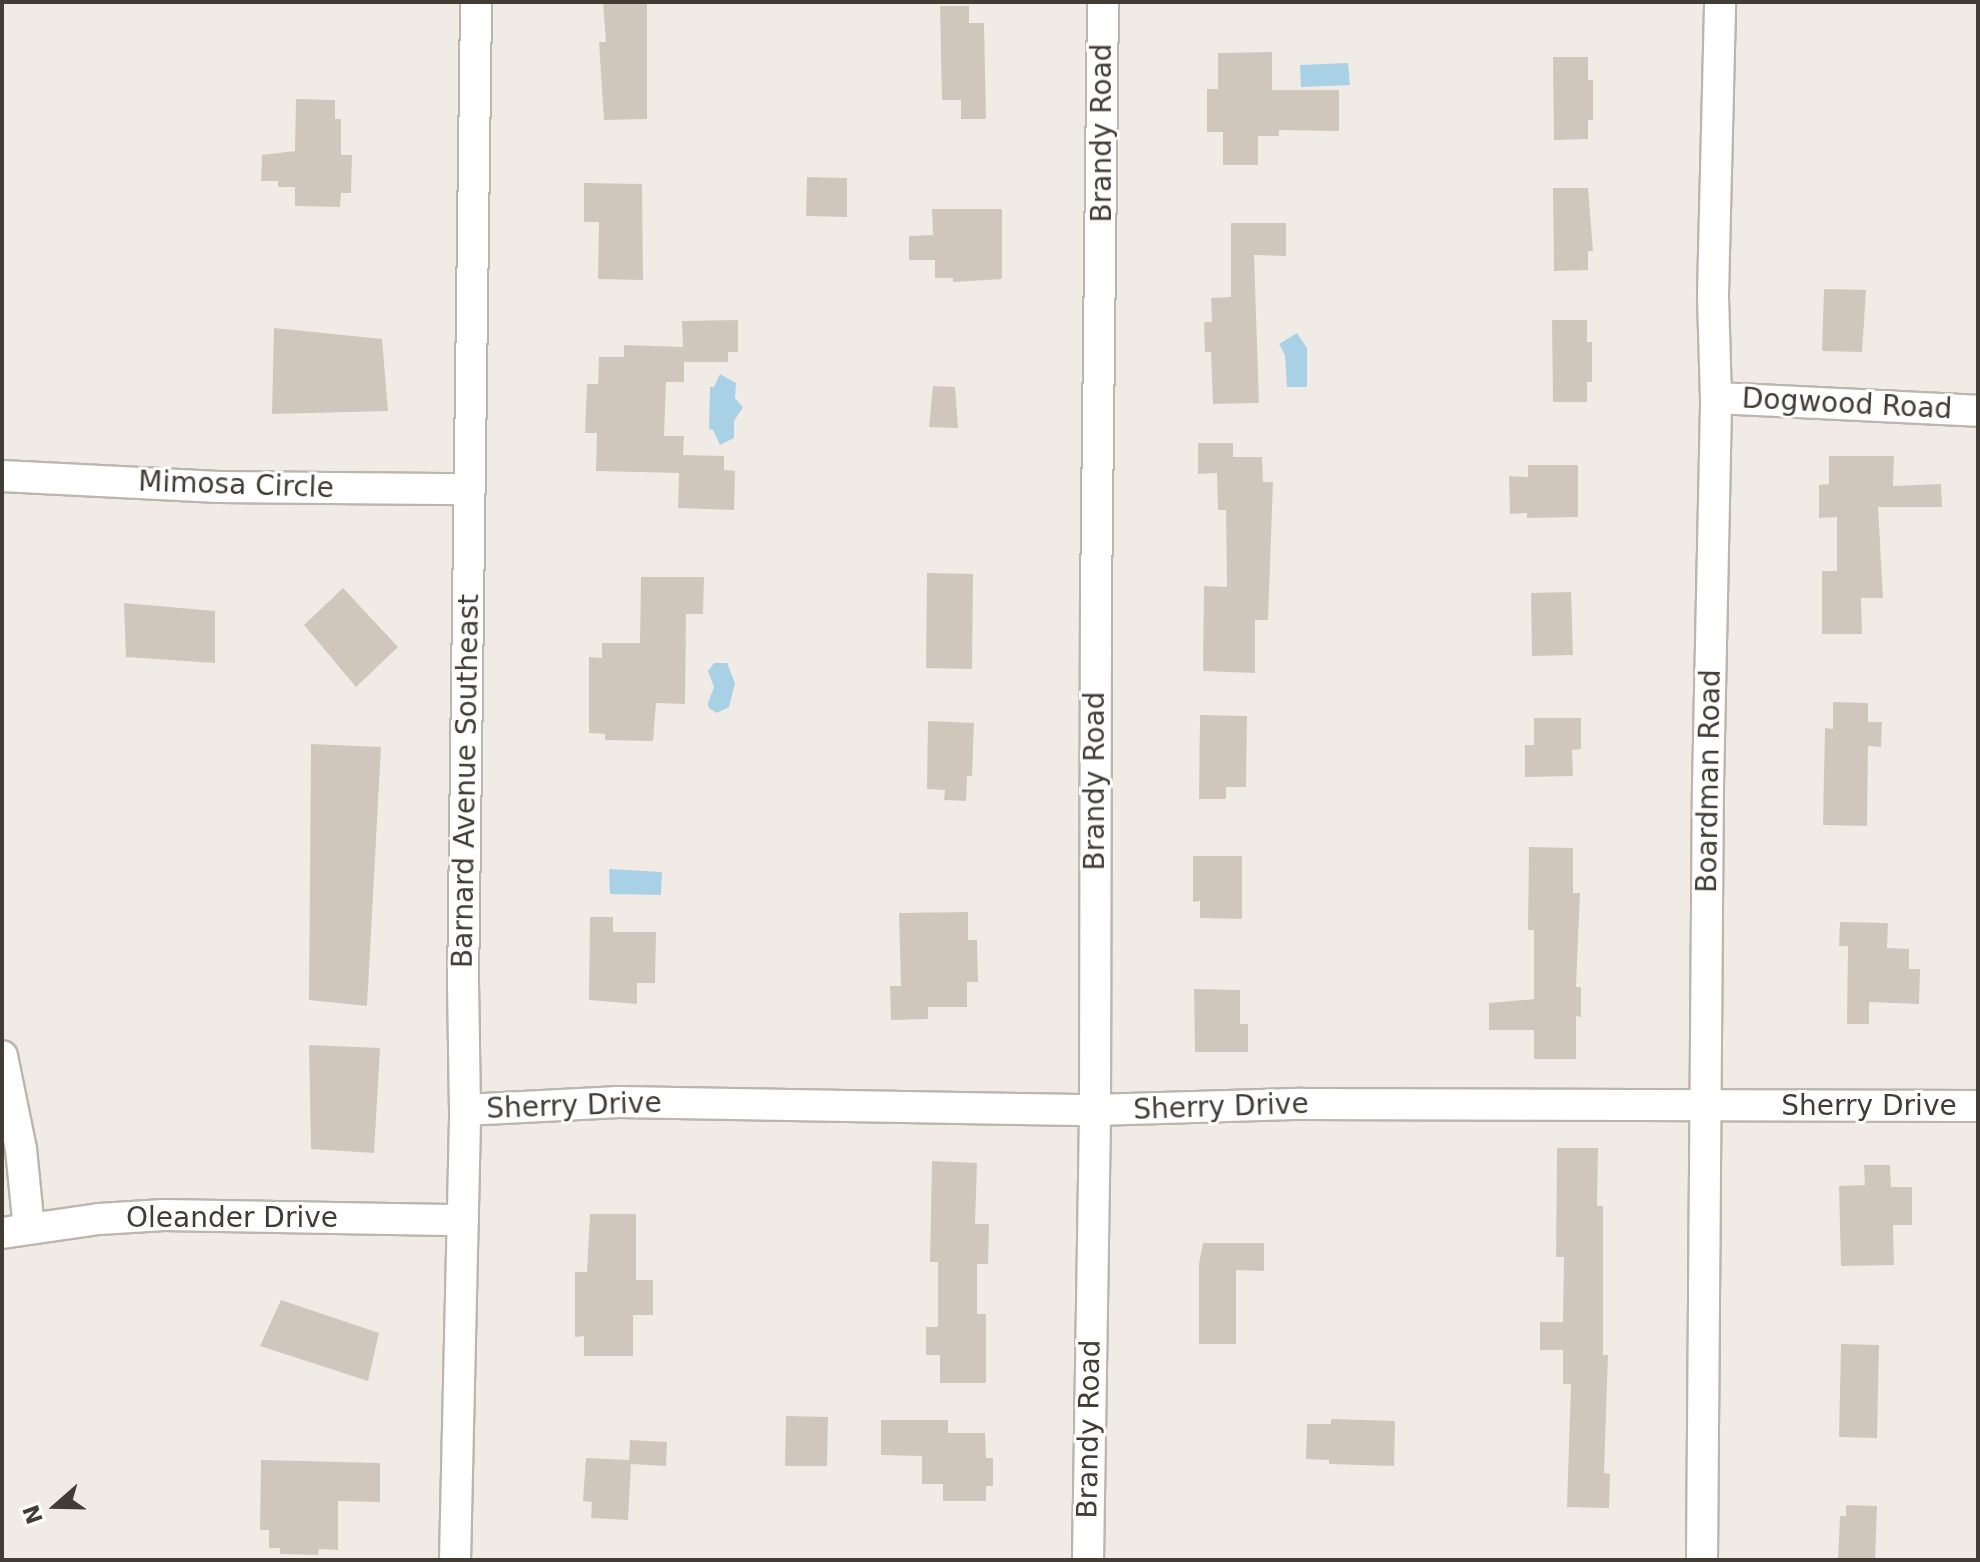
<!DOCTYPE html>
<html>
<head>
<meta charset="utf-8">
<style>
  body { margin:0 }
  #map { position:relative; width:1980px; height:1562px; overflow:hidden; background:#f0ece5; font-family:"DejaVu Sans",sans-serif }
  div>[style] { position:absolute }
  .water>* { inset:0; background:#a8d1e6 }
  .building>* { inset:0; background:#d0c7bc }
  .roads { filter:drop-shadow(2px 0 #bdb6ac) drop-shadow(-2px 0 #bdb6ac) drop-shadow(0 2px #bdb6ac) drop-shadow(0 -2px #bdb6ac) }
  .minor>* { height:30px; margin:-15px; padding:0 15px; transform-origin:15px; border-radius:15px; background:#fff }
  span { translate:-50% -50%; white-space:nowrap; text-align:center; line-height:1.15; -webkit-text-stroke:6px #fff; paint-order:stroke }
  .street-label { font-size:28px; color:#423c35 }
  .frame { position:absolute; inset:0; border:4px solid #423c35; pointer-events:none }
  .north { position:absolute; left:16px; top:1466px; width:80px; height:80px; -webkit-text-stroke:6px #fff; paint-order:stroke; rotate:250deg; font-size:22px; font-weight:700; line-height:32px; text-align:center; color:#423c35 }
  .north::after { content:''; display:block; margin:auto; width:28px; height:36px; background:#423c35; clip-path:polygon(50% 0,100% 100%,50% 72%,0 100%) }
</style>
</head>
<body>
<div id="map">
  <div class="water">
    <div style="clip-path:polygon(1348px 63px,1350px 85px,1301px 87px,1300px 65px)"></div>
    <div style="clip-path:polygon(1297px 333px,1307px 348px,1307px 387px,1287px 387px,1285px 355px,1279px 344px)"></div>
    <div style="clip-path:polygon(720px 374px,736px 383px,735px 398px,743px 407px,734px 421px,734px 438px,720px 445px,713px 430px,709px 429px,710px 387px,714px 387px)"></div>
    <div style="clip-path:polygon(714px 663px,727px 663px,735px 683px,729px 707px,717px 713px,709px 708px,708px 703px,714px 687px,708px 671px)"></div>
    <div style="clip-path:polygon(609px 869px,662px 872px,661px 895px,610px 894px)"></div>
  </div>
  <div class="building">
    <div style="clip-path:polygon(603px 2px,647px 2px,647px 119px,604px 120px,599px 42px,606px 42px)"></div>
    <div style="clip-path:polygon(940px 6px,969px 6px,969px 23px,984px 23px,986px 119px,961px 119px,961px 100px,942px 100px)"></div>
    <div style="clip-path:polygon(1272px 52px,1272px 90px,1339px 90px,1339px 131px,1279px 130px,1279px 136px,1258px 136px,1258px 165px,1223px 165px,1223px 132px,1207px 132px,1207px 89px,1218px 89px,1218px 53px)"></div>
    <div style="clip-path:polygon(1553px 57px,1588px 57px,1588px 80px,1593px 80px,1593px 120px,1588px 120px,1588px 139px,1554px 140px)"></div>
    <div style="clip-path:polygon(296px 99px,335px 100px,335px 119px,341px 119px,341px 155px,352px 155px,351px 193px,341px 193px,340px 207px,295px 206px,295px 187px,278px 187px,278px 181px,261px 181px,262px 155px,295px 151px)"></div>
    <div style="clip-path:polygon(807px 177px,847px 178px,847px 217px,806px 216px)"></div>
    <div style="clip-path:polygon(584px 183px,642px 184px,643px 280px,598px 279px,599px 222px,584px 222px)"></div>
    <div style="clip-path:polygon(1553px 188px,1588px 188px,1593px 251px,1588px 251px,1588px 270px,1554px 271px)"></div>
    <div style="clip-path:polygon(932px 209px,1002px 209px,1002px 279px,953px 282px,953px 278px,935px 278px,935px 260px,909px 260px,909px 236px,933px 235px)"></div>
    <div style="clip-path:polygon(1231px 223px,1286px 223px,1286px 256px,1254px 255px,1259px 403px,1213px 404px,1211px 352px,1205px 352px,1204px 322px,1212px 322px,1211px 298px,1231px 297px)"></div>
    <div style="clip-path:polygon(1824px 289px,1866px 290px,1862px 352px,1822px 351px)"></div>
    <div style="clip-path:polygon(738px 320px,738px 352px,728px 352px,728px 362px,684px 362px,684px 382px,666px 382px,664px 436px,684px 436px,683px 455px,724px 456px,724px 470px,735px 471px,734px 510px,678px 508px,679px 473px,596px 471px,597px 433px,585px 433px,587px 384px,598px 384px,599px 357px,624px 357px,624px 345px,683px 347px,682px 321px)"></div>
    <div style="clip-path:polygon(1552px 320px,1587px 320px,1587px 342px,1592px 342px,1592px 382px,1587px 382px,1587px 402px,1553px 402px)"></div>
    <div style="clip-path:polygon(274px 328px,382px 339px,388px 411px,272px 414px)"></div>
    <div style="clip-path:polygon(933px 386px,955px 387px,958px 428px,929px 427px)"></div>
    <div style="clip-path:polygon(1198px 443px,1233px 443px,1233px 457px,1262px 457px,1263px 482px,1273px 482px,1268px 620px,1255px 620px,1255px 673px,1203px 671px,1204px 586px,1227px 587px,1226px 510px,1218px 510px,1217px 473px,1198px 474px)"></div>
    <div style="clip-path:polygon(1829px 456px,1894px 456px,1893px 486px,1941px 484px,1942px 507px,1878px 507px,1883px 598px,1861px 598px,1862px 634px,1822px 634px,1822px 571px,1837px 571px,1837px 517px,1819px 518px,1819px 485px,1829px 484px)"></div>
    <div style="clip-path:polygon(1528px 465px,1578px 465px,1578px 517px,1527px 518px,1527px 513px,1510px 514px,1509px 476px,1528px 477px)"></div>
    <div style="clip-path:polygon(927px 573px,973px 574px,972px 669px,926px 668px)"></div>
    <div style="clip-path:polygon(641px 577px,704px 577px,703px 614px,686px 614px,685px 704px,656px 703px,653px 741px,605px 740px,605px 734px,589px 733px,589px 657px,602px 658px,602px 643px,640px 643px)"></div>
    <div style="clip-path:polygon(343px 588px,398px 647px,356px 687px,304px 625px)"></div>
    <div style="clip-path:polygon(1571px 592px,1573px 655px,1532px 656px,1531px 593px)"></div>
    <div style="clip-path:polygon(124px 603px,215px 611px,215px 663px,126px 657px)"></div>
    <div style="clip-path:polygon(1833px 702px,1868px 703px,1868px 722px,1882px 722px,1881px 747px,1868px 746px,1867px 826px,1823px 825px,1825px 728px,1833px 729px)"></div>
    <div style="clip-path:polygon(1200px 715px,1247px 716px,1246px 787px,1226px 787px,1226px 799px,1199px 799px)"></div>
    <div style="clip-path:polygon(1534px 718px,1581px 718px,1581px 749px,1572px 750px,1573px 776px,1525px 777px,1525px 745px,1534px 745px)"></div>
    <div style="clip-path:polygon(928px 721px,974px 723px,972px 776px,967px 776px,966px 801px,944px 800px,945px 790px,927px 789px)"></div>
    <div style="clip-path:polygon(311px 744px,381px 747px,367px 1006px,309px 1000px)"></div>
    <div style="clip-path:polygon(1529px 847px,1573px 848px,1573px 893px,1580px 893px,1576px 987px,1581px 987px,1581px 1017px,1576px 1016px,1576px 1059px,1534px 1059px,1534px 1030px,1489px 1030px,1489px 1003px,1534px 999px,1534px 930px,1528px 930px)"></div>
    <div style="clip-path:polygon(1193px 856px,1242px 856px,1242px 919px,1200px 918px,1200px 901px,1193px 902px)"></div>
    <div style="clip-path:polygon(968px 912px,968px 940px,977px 940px,978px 982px,967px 982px,967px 1007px,928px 1007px,928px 1019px,891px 1020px,890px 986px,901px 986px,899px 913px)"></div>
    <div style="clip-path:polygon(590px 917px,613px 917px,613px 932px,656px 932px,655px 983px,637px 983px,637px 1004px,589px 1000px)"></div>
    <div style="clip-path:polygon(1840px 922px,1888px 923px,1887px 948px,1909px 949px,1909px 969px,1920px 969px,1919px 1004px,1869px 1002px,1869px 1024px,1847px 1024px,1848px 946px,1839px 946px)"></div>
    <div style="clip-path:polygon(1194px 989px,1240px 990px,1240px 1024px,1248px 1024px,1248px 1052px,1195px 1052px)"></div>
    <div style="clip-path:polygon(309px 1045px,380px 1048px,374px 1153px,311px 1149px)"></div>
    <div style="clip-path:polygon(1557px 1148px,1598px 1148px,1597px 1206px,1603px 1206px,1603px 1355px,1608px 1355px,1604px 1473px,1610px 1474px,1609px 1508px,1567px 1507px,1571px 1384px,1563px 1384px,1563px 1350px,1540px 1350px,1540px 1322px,1563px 1322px,1564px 1257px,1556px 1257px)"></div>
    <div style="clip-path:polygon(932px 1161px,977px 1163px,975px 1224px,989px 1224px,988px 1264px,977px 1264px,977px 1314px,986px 1314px,986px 1383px,940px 1383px,940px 1355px,926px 1355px,926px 1327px,938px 1327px,938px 1262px,930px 1262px)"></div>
    <div style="clip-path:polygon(1864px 1165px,1890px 1165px,1891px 1187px,1912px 1187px,1912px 1225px,1893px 1225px,1894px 1265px,1841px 1266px,1839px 1186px,1865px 1185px)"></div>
    <div style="clip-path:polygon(590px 1214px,636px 1214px,636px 1280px,653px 1280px,653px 1315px,633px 1315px,633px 1356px,584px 1356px,584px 1336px,575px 1337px,575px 1272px,587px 1272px)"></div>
    <div style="clip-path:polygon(1203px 1243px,1264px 1243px,1264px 1271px,1236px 1270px,1236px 1344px,1199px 1344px,1199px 1264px)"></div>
    <div style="clip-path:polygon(281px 1300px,379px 1333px,368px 1381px,260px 1346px)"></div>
    <div style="clip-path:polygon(1841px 1344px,1879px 1345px,1877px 1438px,1839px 1437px)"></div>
    <div style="clip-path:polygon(786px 1416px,828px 1417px,827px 1466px,785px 1466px)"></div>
    <div style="clip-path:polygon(1331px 1419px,1395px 1421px,1394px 1466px,1329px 1464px,1329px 1460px,1306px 1459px,1307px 1424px,1331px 1424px)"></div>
    <div style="clip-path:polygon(881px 1420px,948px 1420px,948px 1433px,985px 1433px,986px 1458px,993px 1458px,993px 1486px,986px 1486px,986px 1501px,943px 1501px,943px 1484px,922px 1484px,922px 1456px,881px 1455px)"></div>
    <div style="clip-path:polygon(630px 1440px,667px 1442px,666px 1466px,631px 1464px,628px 1520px,591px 1518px,592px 1502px,583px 1501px,586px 1458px,629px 1460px)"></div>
    <div style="clip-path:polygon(261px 1460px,380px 1463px,380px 1502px,338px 1501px,338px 1550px,319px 1549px,318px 1555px,280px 1554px,280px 1548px,269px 1548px,269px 1530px,260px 1530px)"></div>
    <div style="clip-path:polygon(1846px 1505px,1877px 1506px,1875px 1560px,1838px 1560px,1840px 1516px,1846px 1516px)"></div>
  </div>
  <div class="roads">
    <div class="minor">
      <div style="left:1716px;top:398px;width:262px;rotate:2.8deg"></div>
      <div style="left:2px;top:476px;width:217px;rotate:2.9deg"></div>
      <div style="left:219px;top:487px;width:251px;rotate:0.5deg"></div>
      <div style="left:2px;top:1056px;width:95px;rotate:78.5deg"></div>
      <div style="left:21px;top:1149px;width:80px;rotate:84.3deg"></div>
      <div style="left:465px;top:1110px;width:154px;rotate:-3deg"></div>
      <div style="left:619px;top:1102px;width:476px;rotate:1deg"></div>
      <div style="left:1095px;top:1110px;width:207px;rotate:-1.7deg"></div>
      <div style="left:1302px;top:1104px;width:676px;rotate:0.17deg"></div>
      <div style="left:2px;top:1233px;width:98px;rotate:-8.2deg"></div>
      <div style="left:99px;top:1219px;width:65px;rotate:-3.5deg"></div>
      <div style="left:164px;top:1215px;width:299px;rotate:1deg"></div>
      <div style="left:455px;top:1560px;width:450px;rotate:-88.7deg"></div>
      <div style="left:465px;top:1110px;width:125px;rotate:-90.9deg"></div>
      <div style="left:463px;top:985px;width:983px;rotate:-89.24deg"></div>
      <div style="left:1088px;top:1560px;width:450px;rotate:-89.1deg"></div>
      <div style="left:1095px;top:1110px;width:511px;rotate:-89.89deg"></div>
      <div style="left:1096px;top:599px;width:597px;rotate:-89.33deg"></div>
      <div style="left:1702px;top:1560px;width:773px;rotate:-89.56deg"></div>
      <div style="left:1708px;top:787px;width:389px;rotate:-88.8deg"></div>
      <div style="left:1716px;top:398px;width:104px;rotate:-91.7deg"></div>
      <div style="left:1713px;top:294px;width:292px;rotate:-88.6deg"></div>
    </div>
  </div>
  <div class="street-label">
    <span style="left:1102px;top:133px;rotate:-90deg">Brandy Road</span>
    <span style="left:1847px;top:404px;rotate:3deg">Dogwood Road</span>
    <span style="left:236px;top:485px;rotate:2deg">Mimosa Circle</span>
    <span style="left:466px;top:781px;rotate:-89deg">Barnard Avenue Southeast</span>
    <span style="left:1095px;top:781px;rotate:-90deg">Brandy Road</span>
    <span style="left:1709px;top:781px;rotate:-89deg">Boardman Road</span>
    <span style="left:574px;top:1106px;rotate:-2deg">Sherry Drive</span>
    <span style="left:1869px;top:1106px">Sherry Drive</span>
    <span style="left:1221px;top:1107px;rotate:-2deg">Sherry Drive</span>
    <span style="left:232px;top:1218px">Oleander Drive</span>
    <span style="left:1089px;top:1429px;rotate:-89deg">Brandy Road</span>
  </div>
  <div class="frame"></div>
  <div class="north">N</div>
</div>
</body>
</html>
